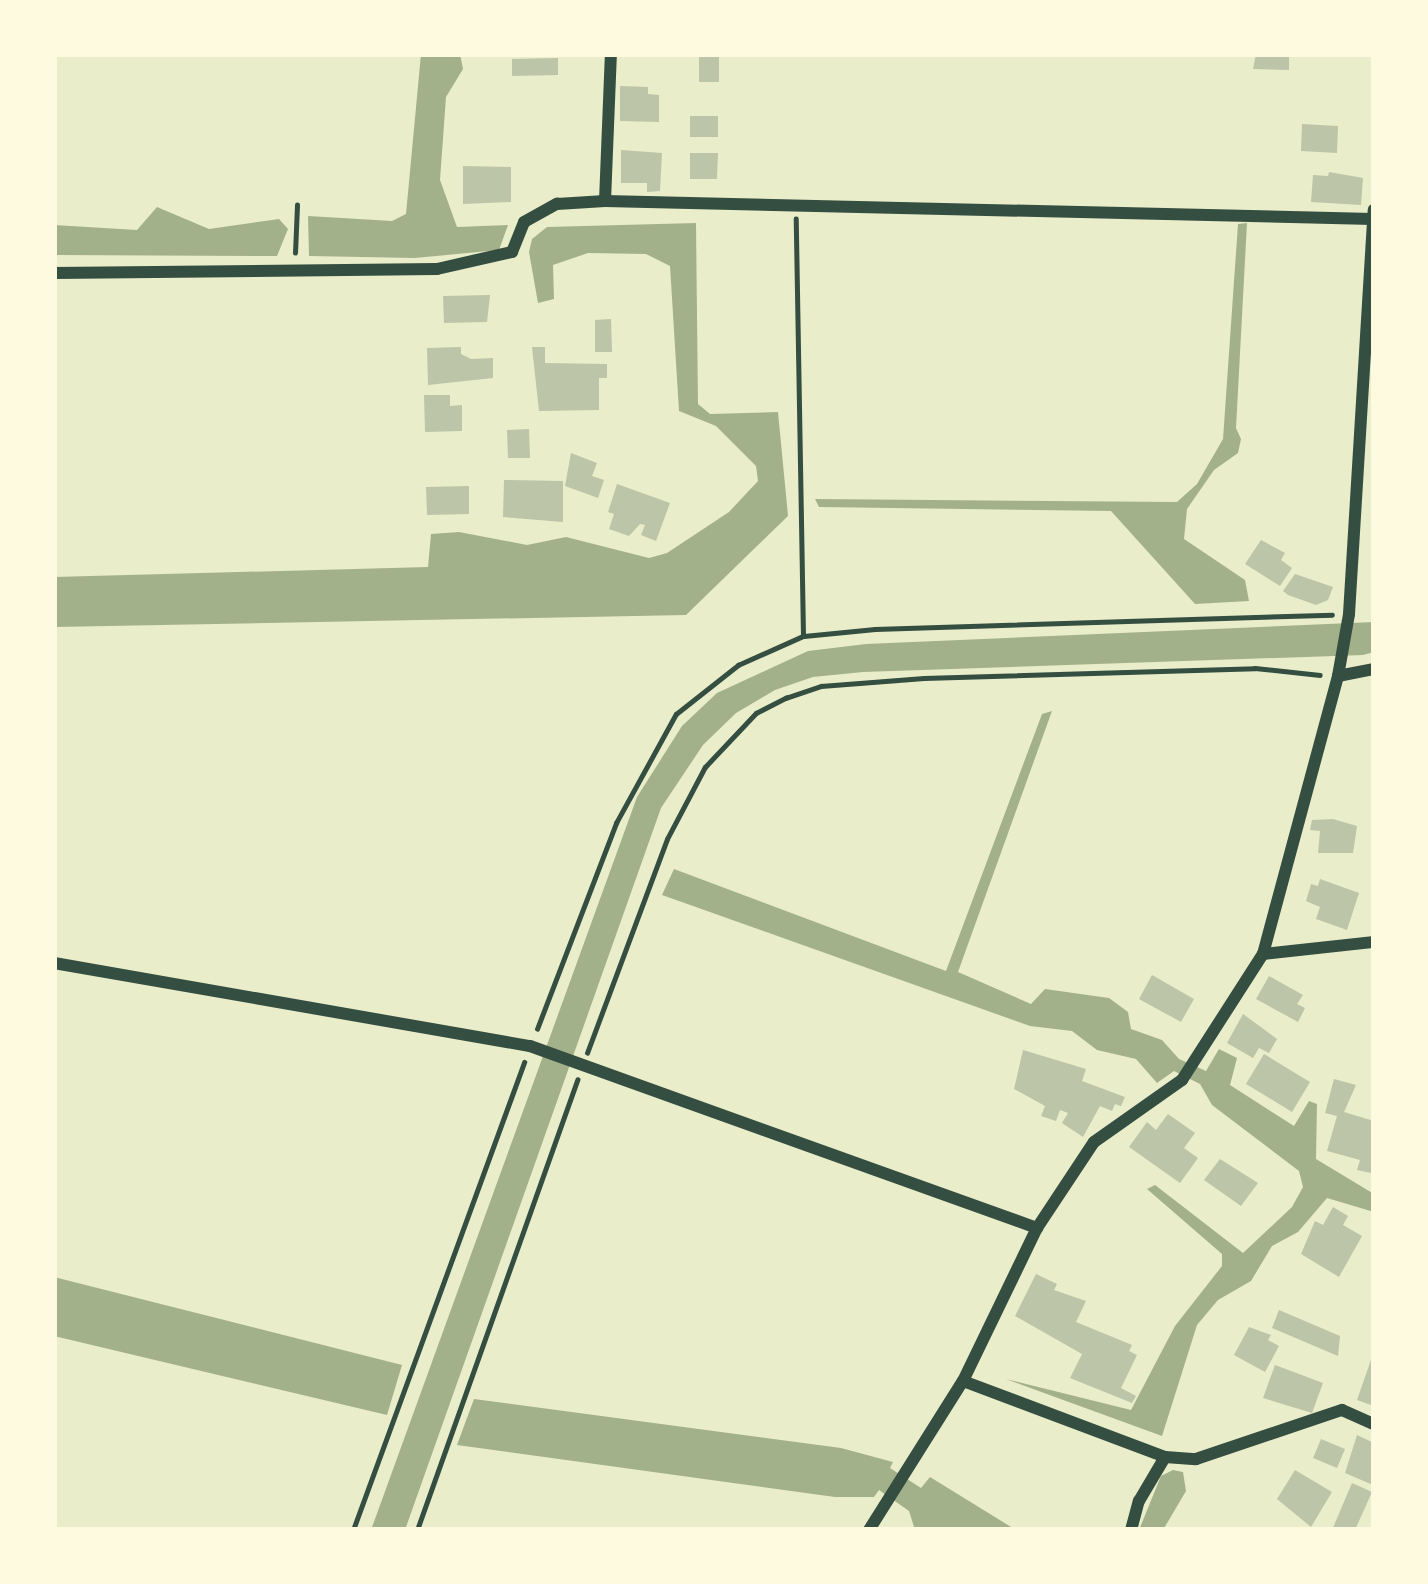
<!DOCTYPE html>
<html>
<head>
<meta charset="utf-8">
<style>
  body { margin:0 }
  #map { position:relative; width:1428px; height:1584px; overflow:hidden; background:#e9edc9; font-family:"Space Grotesk",sans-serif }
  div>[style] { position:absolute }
  .water>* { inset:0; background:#a3b18a }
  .building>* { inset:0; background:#bcc5a7 }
  .path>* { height:4.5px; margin:-2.25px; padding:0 2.25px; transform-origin:2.25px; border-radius:2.25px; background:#344e41 }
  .minor>* { height:12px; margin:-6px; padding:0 6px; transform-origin:6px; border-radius:6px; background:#344e41 }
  span { translate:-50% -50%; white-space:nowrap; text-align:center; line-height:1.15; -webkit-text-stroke:9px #fefae0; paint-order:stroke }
  .frame { position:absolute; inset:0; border:57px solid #fefae0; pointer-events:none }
</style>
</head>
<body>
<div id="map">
  <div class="water">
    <div style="clip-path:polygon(421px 54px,460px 54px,463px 69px,446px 97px,440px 180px,457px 227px,508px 225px,499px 250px,415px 258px,309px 256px,308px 216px,392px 221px,406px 214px)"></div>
    <div style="clip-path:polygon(157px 207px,209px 229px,279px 219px,288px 229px,277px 256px,54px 255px,54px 225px,137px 230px)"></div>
    <div style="clip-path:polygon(696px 223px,698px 404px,710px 414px,778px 412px,788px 516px,686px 615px,54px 627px,54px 577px,428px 567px,431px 534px,459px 532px,527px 545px,566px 537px,649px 558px,667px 553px,729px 512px,758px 481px,756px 466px,716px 426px,679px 411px,670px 266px,646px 254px,588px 253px,553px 265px,554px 299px,538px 303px,529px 252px,532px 239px,547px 227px)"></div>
    <div style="clip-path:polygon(1247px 223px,1236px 428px,1241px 439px,1238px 453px,1214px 470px,1187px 509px,1184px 539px,1245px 580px,1249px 601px,1195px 604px,1111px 511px,819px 507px,815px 499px,1177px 502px,1197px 484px,1223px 439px,1238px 224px)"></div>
    <div style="clip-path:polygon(1374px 622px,1374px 652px,1363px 655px,863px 672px,813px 677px,775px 690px,736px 713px,703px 745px,661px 808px,405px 1530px,371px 1530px,637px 797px,682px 726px,717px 693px,808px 651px,866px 644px)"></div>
    <div style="clip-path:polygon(1052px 711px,958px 972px,1031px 1004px,1045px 989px,1109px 998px,1128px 1012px,1131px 1029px,1162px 1040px,1179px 1059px,1206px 1071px,1219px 1049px,1237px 1058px,1230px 1085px,1294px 1126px,1309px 1101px,1317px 1104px,1316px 1159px,1374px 1194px,1374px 1212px,1327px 1198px,1298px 1232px,1272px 1246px,1251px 1281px,1218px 1300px,1197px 1325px,1162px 1436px,1006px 1379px,1131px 1410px,1175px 1326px,1222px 1266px,1222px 1254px,1147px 1189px,1155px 1185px,1243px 1253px,1292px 1207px,1303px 1187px,1299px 1171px,1212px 1105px,1200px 1084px,1174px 1071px,1157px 1083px,1136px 1059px,1097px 1050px,1072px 1031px,1030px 1026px,662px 895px,674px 869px,946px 971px,1042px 714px)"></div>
    <div style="clip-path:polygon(54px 1277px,402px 1365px,387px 1415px,54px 1336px)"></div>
    <div style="clip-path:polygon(474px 1399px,841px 1448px,893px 1462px,890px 1468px,921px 1488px,930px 1477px,1016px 1530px,915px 1530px,909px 1511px,879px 1490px,874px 1497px,835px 1497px,457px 1445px)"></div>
    <div style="clip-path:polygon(1173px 1470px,1183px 1472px,1186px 1491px,1163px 1530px,1139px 1530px,1161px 1476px)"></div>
  </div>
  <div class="building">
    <div style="clip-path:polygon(699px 54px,719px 54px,719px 82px,699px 82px)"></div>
    <div style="clip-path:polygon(1289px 54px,1289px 70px,1253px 69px,1256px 54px)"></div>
    <div style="clip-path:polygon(558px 58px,558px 75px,512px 76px,512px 59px)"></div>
    <div style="clip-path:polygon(620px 86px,648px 87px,648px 94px,659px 95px,659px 122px,620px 121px)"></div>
    <div style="clip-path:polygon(690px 116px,718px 116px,718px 137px,690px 137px)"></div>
    <div style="clip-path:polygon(1302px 124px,1338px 126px,1337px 153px,1301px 151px)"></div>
    <div style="clip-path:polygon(621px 150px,662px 153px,660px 191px,647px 192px,647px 183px,621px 183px)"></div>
    <div style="clip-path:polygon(690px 153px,718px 153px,717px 179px,690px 179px)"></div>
    <div style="clip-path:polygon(463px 166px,511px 167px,511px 202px,463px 204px)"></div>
    <div style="clip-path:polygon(1329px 172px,1363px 178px,1361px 205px,1311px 202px,1313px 175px,1328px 176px)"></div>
    <div style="clip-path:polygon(490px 295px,487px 322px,444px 323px,443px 296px)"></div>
    <div style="clip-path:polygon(611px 319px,612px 352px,595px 352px,595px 320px)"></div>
    <div style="clip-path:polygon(461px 347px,461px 354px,471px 359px,493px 358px,493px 378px,428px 385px,427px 348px)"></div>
    <div style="clip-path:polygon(532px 347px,545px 347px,545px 363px,607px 364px,607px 378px,599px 378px,599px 410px,539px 411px)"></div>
    <div style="clip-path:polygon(424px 395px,450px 395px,450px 406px,462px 405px,462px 431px,425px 432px)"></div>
    <div style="clip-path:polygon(529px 429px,530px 458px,508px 458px,507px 430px)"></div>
    <div style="clip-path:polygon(571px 453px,597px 463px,592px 476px,604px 480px,598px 498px,565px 486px)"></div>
    <div style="clip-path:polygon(504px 480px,563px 481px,563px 522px,503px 517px)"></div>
    <div style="clip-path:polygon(617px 484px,670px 503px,656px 541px,641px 535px,645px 525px,640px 524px,629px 536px,609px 529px,614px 514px,608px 512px)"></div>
    <div style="clip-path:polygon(469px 486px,469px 514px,427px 515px,426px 487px)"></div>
    <div style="clip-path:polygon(1261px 540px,1285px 553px,1281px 560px,1292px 568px,1280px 586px,1245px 564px)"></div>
    <div style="clip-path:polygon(1295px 574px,1333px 587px,1328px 600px,1316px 605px,1288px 595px,1283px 591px)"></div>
    <div style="clip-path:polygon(1333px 819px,1357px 826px,1353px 853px,1318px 853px,1320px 831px,1310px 830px,1312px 820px)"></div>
    <div style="clip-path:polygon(1320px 879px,1359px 893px,1347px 930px,1316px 919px,1320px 907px,1306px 901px,1311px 884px,1318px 886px)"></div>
    <div style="clip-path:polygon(1152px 975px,1194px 999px,1181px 1022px,1139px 999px)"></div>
    <div style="clip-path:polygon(1269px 976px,1303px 995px,1297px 1004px,1305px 1008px,1298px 1022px,1256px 999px)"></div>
    <div style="clip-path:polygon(1243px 1014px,1277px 1039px,1269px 1053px,1259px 1048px,1253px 1058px,1227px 1043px)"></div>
    <div style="clip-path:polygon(1023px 1050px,1086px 1069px,1082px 1081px,1125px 1097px,1121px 1106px,1115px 1104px,1112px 1111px,1100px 1106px,1083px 1137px,1062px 1123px,1068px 1113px,1060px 1110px,1056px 1121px,1041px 1116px,1045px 1106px,1014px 1089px)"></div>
    <div style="clip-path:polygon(1264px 1054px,1310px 1082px,1292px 1112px,1246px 1084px)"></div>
    <div style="clip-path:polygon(1334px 1079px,1356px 1085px,1344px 1112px,1374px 1121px,1371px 1173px,1357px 1170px,1360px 1160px,1327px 1151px,1337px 1116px,1325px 1113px)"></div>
    <div style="clip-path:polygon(1168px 1114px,1195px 1133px,1184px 1148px,1198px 1158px,1180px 1183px,1129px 1147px,1147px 1122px,1156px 1130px)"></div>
    <div style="clip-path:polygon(1220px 1159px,1258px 1183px,1241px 1206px,1204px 1180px)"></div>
    <div style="clip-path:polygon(1333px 1207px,1348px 1216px,1343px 1225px,1362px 1236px,1339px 1277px,1301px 1254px,1315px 1221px,1323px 1225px)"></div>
    <div style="clip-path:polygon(1036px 1274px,1057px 1284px,1054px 1290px,1086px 1301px,1076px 1322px,1132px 1345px,1129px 1351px,1137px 1355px,1121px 1388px,1136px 1396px,1132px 1403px,1070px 1378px,1082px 1354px,1015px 1316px)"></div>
    <div style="clip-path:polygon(1279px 1310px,1340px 1336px,1338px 1356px,1272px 1328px)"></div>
    <div style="clip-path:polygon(1249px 1327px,1271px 1335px,1268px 1340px,1279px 1346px,1265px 1372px,1234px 1355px)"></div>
    <div style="clip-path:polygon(1373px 1354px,1374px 1354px,1374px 1406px,1357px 1400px)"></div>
    <div style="clip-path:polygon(1275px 1365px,1323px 1383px,1312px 1413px,1263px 1398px)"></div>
    <div style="clip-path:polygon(1357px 1435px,1374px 1443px,1373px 1485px,1345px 1473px)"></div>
    <div style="clip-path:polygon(1321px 1439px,1345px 1449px,1337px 1468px,1313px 1458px)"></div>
    <div style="clip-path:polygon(1295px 1470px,1332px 1492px,1311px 1527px,1277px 1499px)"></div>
    <div style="clip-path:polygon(1352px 1483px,1372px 1492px,1355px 1530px,1332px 1530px)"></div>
  </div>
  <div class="path">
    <div style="left:295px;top:253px;width:48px;rotate:-87.6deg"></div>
    <div style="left:804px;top:636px;width:71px;rotate:-5.6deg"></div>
    <div style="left:875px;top:629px;width:457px;rotate:-1.8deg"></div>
    <div style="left:537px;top:1029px;width:221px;rotate:-69deg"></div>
    <div style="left:616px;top:823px;width:124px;rotate:-61.2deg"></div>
    <div style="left:676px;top:714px;width:79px;rotate:-38.3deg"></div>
    <div style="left:738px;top:665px;width:71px;rotate:-24deg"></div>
    <div style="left:803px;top:636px;width:417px;rotate:-91deg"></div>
    <div style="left:587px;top:1053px;width:228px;rotate:-69.5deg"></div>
    <div style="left:667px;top:839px;width:81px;rotate:-62.2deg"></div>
    <div style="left:705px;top:767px;width:74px;rotate:-46.6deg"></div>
    <div style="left:756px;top:713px;width:34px;rotate:-27deg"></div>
    <div style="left:786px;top:698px;width:37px;rotate:-19deg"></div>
    <div style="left:821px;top:686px;width:103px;rotate:-4.4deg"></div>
    <div style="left:924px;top:678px;width:331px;rotate:-1.7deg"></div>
    <div style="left:1255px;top:668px;width:65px;rotate:6.1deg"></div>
    <div style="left:353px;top:1530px;width:498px;rotate:-69.9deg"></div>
    <div style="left:417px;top:1530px;width:478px;rotate:-70.4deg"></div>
  </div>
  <div class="minor">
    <div style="left:605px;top:201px;width:147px;rotate:-87.7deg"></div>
    <div style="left:54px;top:273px;width:383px;rotate:-0.6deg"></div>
    <div style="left:437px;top:269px;width:77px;rotate:-12.8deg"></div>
    <div style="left:512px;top:252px;width:32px;rotate:-68deg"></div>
    <div style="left:524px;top:222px;width:38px;rotate:-29deg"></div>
    <div style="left:557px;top:204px;width:48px;rotate:-3.6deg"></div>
    <div style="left:605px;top:201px;width:768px;rotate:1.34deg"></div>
    <div style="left:1338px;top:676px;width:37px;rotate:-11deg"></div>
    <div style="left:1263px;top:954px;width:288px;rotate:-74.9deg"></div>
    <div style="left:1338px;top:676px;width:63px;rotate:-79.9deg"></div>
    <div style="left:1349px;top:614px;width:405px;rotate:-86.5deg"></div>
    <div style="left:54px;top:963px;width:483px;rotate:9.9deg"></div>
    <div style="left:530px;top:1046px;width:539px;rotate:19.75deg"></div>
    <div style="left:963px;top:1381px;width:216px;rotate:20.6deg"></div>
    <div style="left:869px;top:1530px;width:176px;rotate:-57.8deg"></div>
    <div style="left:963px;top:1381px;width:170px;rotate:-64.2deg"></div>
    <div style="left:1037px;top:1228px;width:103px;rotate:-56.5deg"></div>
    <div style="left:1094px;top:1142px;width:108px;rotate:-35.2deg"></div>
    <div style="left:1182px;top:1080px;width:150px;rotate:-57.3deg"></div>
    <div style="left:1263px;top:954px;width:112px;rotate:-6.2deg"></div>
    <div style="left:1131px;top:1530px;width:30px;rotate:-75deg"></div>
    <div style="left:1139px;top:1501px;width:51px;rotate:-59.4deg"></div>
    <div style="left:1165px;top:1457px;width:31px;rotate:4deg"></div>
    <div style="left:1196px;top:1459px;width:154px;rotate:-18.6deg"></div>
    <div style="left:1342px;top:1410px;width:35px;rotate:24deg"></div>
  </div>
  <div class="frame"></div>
</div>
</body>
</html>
